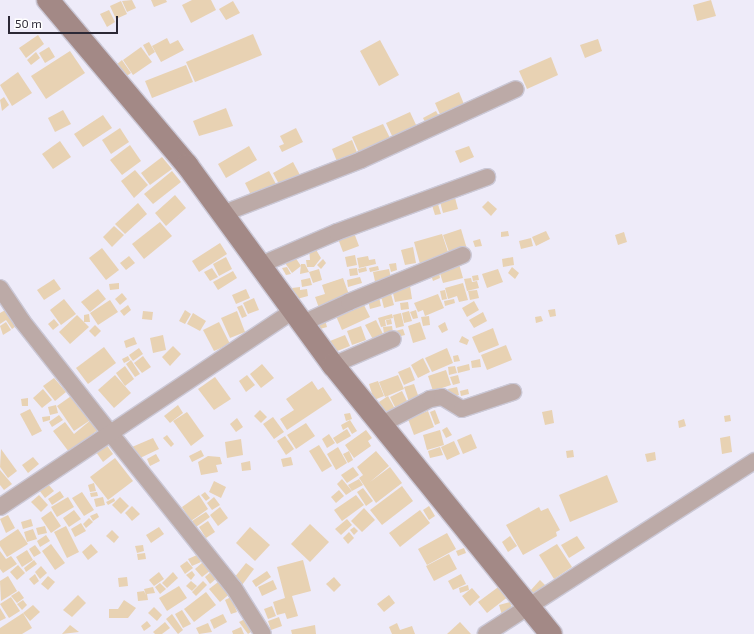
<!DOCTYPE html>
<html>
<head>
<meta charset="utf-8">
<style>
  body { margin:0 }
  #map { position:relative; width:754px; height:634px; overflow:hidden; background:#eeebf9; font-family:"Exo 2",sans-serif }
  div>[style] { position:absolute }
  .building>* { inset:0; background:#e8d2b3 }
  .roads { filter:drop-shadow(1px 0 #cbc8d6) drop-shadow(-1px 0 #cbc8d6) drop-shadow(0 1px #cbc8d6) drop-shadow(0 -1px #cbc8d6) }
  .street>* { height:16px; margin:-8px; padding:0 8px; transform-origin:8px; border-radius:8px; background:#bcaaa7 }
  .secondary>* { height:22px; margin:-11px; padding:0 11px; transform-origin:11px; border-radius:11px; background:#a38986 }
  span { translate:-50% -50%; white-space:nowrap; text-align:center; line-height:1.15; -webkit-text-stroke:3.5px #fff; paint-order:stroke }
  .scale { position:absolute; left:8px; top:16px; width:110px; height:18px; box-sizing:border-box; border:2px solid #2b2835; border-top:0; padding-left:5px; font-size:12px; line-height:14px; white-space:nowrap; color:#2b2835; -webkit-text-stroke:3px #fff; paint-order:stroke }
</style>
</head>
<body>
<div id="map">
  <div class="building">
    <div style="clip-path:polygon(132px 0,136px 8px,127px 12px,122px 1px)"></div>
    <div style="clip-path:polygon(151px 0,166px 0,167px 2px,154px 7px)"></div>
    <div style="clip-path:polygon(192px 0,211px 0,216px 10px,191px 23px,182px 5px)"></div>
    <div style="clip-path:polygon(711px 0,716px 16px,697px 21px,693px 5px)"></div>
    <div style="clip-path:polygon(121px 1px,127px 14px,116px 19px,110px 6px)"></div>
    <div style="clip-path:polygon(233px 1px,240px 13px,226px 20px,219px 9px)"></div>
    <div style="clip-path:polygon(109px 10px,115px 22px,107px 27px,100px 14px)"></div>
    <div style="clip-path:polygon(253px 34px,262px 55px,195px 82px,186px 62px)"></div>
    <div style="clip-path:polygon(38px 35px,44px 44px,26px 58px,19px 48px)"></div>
    <div style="clip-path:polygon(167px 38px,170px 44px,178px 40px,184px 50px,161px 62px,152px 46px)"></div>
    <div style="clip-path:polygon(598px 39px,602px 51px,585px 58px,580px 45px)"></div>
    <div style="clip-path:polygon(380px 40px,399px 75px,379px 86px,360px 51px)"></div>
    <div style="clip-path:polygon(149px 42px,155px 52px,149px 56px,143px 45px)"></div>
    <div style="clip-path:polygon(49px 47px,55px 57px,45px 63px,39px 53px)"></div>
    <div style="clip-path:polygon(141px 47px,152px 62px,133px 75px,123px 60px)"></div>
    <div style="clip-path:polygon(70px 51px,85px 73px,46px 99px,31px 76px)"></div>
    <div style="clip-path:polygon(36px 52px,40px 58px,31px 65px,27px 60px)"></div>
    <div style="clip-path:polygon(551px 57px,558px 75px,527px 89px,519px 71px)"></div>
    <div style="clip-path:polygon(122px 60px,131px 73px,125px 77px,116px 65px)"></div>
    <div style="clip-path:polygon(186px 65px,193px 82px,152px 98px,145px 81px)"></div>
    <div style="clip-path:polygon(18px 72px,32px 93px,12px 106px,0 85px)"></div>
    <div style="clip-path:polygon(459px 92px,466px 109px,442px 119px,435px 103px)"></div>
    <div style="clip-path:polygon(4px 97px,9px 105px,2px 111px,0 100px)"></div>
    <div style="clip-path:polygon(226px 108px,233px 126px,199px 136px,193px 121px)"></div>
    <div style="clip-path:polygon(63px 110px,71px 124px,55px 132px,48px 118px)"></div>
    <div style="clip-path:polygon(436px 111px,441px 120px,427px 126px,423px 118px)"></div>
    <div style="clip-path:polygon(410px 112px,417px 127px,393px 138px,386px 123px)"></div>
    <div style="clip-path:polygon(103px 115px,112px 128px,83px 147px,74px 134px)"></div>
    <div style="clip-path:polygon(383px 124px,390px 138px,359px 153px,352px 137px)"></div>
    <div style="clip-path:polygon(120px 128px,129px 142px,111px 154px,102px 140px)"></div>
    <div style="clip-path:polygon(296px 128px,303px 142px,282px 152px,279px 146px,284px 144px,280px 136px)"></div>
    <div style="clip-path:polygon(352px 140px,358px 155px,338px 164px,332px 149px)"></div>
    <div style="clip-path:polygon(60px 141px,71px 157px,53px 169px,42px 154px)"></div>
    <div style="clip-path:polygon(130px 145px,141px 161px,122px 175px,110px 160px)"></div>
    <div style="clip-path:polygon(249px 146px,257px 160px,226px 178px,218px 164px)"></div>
    <div style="clip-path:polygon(469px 146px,474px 157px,460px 163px,455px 151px)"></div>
    <div style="clip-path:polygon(162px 157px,172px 169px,150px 185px,141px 173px)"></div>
    <div style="clip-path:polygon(293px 162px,300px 175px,280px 186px,273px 173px)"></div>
    <div style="clip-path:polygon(135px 170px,148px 185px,134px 198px,121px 181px)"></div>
    <div style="clip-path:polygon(172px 171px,181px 182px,153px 204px,144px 194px)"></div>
    <div style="clip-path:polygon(269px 171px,277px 186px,253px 199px,245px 183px)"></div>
    <div style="clip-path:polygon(454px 194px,458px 209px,443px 213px,439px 198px)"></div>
    <div style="clip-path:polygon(175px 195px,186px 208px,166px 226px,155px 213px)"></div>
    <div style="clip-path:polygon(437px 201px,441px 214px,435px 215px,431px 202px)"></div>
    <div style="clip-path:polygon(488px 201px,497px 209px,491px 216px,482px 207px)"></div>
    <div style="clip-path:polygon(138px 203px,147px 214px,125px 234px,115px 224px)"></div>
    <div style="clip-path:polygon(160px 222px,172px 236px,144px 259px,132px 244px)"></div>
    <div style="clip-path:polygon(114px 226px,124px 235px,112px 247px,103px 237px)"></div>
    <div style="clip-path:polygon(461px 229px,467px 249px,450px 255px,443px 235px)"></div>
    <div style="clip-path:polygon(353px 230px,359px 246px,343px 252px,337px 236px)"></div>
    <div style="clip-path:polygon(508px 231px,509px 236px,501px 237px,501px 232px)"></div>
    <div style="clip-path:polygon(546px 231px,550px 239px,536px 246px,532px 237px)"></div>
    <div style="clip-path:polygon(624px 232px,627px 242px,618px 245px,615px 235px)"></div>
    <div style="clip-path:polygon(442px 234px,449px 255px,420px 264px,414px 242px)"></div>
    <div style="clip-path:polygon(531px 238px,533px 246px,521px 249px,519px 241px)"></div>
    <div style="clip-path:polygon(480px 239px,482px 246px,475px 247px,473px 241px)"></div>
    <div style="clip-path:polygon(220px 243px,227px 254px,199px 272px,192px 261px)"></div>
    <div style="clip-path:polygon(413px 247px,416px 263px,405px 265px,401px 250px)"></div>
    <div style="clip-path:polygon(102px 248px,119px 270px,106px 280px,89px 258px)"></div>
    <div style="clip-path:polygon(309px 248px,315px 248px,321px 258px,314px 267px,307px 267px,306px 260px,310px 260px)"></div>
    <div style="clip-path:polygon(293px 254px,301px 266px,292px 273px,283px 260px)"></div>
    <div style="clip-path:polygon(355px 255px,357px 265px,347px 267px,345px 257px)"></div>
    <div style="clip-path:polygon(129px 256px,135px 263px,126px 270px,120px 263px)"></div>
    <div style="clip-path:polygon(368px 256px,369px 260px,375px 259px,376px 264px,359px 268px,357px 258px)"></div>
    <div style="clip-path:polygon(226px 257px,232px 269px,219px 276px,213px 264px)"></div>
    <div style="clip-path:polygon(513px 257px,514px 265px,503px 267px,502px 259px)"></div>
    <div style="clip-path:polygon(323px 259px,326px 263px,321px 269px,317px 265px)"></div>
    <div style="clip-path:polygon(396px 263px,397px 270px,391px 272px,389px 264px)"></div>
    <div style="clip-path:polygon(301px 264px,305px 264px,309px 272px,300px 274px)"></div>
    <div style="clip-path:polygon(459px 264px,463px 278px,443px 283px,439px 270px)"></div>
    <div style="clip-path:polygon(378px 266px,379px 270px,370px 272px,369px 268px)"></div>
    <div style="clip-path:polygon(287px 267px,291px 274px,286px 275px,282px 268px)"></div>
    <div style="clip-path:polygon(366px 267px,367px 271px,359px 273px,358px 269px)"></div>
    <div style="clip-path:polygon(512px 267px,519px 273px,515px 279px,508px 273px)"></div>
    <div style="clip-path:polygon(212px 268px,218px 277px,210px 281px,204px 272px)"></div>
    <div style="clip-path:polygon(357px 268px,358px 275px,350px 276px,349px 269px)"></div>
    <div style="clip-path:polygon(319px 269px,322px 280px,313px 283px,309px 272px)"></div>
    <div style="clip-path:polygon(389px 269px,391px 278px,376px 286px,373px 272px)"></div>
    <div style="clip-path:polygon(498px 269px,503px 282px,487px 288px,482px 274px)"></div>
    <div style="clip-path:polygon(233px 271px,237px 278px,218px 290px,213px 282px)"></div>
    <div style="clip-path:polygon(439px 273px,440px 278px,433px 281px,431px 275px)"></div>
    <div style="clip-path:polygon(478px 275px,479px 280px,473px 281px,472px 276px)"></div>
    <div style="clip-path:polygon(360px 277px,362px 283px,348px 287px,347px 280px)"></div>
    <div style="clip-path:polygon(310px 278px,312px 285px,302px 287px,301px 280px)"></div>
    <div style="clip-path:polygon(343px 278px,351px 300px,319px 308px,315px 297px,325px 294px,322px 285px)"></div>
    <div style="clip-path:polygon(471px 278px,472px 282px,477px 281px,479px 288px,467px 291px,464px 279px)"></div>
    <div style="clip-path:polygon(54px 279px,61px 289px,44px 300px,37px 290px)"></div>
    <div style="clip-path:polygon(119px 283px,119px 289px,110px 290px,109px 284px)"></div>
    <div style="clip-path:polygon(463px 283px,468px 300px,459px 302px,457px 296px,448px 299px,445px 288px)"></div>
    <div style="clip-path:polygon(410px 286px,412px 299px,395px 302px,392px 289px)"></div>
    <div style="clip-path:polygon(300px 287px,300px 290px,307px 289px,308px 296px,297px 299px,292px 288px)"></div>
    <div style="clip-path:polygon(98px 289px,106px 299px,90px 312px,81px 302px)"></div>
    <div style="clip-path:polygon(246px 289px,250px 298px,236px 304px,232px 295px)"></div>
    <div style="clip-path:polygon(445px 290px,447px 299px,442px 300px,440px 291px)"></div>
    <div style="clip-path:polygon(477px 290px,479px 298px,470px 300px,468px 291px)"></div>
    <div style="clip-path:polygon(122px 293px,127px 299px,120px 305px,115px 299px)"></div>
    <div style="clip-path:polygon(391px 294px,394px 305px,384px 308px,381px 296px)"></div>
    <div style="clip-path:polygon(438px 294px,444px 308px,425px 316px,423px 310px,418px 312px,414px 303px)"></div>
    <div style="clip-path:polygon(379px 297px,381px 306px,370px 309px,368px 300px)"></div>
    <div style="clip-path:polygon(254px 298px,259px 310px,248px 314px,243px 303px)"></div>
    <div style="clip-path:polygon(64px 299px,76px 314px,61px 325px,50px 310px)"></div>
    <div style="clip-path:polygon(454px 299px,455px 303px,445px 306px,444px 301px)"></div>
    <div style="clip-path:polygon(110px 300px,118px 312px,98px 325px,90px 313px)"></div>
    <div style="clip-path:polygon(474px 301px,479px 310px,467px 317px,462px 308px)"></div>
    <div style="clip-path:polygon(408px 302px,409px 309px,401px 310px,400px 303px)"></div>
    <div style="clip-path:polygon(363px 303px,370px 317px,342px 330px,336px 316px)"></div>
    <div style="clip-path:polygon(128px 305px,131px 310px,124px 316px,120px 311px)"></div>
    <div style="clip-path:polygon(242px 305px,247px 316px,242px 318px,237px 307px)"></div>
    <div style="clip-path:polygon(9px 308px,19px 324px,12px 329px,6px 320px,0 324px,0 313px)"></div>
    <div style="clip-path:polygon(555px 309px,556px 316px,550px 317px,548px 310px)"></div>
    <div style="clip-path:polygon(185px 310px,191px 314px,185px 324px,179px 321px)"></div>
    <div style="clip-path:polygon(416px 310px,418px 318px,413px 319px,410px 312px)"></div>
    <div style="clip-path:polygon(143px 311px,153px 312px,152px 320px,142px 319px)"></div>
    <div style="clip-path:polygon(237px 311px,245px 332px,230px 338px,221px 318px)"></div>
    <div style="clip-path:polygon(409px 311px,412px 321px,404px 323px,402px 313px)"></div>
    <div style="clip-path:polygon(483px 312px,487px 321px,474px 328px,469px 320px)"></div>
    <div style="clip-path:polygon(193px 313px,206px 321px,200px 331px,187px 324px)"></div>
    <div style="clip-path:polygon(401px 313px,404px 326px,396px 328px,393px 315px)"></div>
    <div style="clip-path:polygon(89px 314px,90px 322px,84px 322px,84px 315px)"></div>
    <div style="clip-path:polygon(392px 314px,393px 318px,385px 320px,386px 326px,381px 327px,378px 318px)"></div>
    <div style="clip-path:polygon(77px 315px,89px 327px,70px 344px,59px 332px)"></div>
    <div style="clip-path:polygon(429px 316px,430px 325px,423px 326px,421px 317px)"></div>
    <div style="clip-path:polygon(541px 316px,543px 321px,536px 323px,535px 317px)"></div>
    <div style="clip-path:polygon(54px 319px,59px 325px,53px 330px,48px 324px)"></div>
    <div style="clip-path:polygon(391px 319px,392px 324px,387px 325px,386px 320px)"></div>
    <div style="clip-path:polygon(325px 320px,327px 327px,313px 331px,311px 324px)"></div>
    <div style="clip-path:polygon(376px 320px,385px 338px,375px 343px,365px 325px)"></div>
    <div style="clip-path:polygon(6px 322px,11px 330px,3px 335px,0 326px)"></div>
    <div style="clip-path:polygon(219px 322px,230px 344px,214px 351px,203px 330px)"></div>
    <div style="clip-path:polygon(420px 322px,426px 339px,413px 343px,408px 326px)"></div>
    <div style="clip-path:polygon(445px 322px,448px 330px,442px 333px,438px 326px)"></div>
    <div style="clip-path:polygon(95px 325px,101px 331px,95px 337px,89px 331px)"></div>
    <div style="clip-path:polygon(361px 326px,366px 340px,352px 345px,347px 331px)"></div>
    <div style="clip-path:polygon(392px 326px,393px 332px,384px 334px,383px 327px)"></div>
    <div style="clip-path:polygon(493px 328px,499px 345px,479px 353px,472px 337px)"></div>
    <div style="clip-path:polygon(403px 329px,405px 335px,397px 337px,395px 331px)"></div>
    <div style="clip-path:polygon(163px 335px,166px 350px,153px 353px,150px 338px)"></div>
    <div style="clip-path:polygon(345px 335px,350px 346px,335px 352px,330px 341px)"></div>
    <div style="clip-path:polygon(462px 336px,469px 340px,467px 345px,459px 342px)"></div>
    <div style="clip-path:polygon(134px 337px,137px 344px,126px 348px,124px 341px)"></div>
    <div style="clip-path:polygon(506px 345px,512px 360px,487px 370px,481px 355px)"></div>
    <div style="clip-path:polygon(173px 346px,181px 354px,170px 366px,162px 357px)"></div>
    <div style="clip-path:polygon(104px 347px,116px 363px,88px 384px,76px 368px)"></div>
    <div style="clip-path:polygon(139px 348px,143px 354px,133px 361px,129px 355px)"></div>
    <div style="clip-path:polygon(447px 348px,453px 363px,432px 372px,425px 358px)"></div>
    <div style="clip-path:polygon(458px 355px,460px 361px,454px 362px,453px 356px)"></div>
    <div style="clip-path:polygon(128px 356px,130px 360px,124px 363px,122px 359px)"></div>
    <div style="clip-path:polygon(143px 356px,151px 367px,142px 373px,134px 363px)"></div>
    <div style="clip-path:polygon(423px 358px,430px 372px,418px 378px,411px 365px)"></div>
    <div style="clip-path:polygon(480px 359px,481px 367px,472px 368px,471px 361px)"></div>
    <div style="clip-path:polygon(131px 360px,140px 374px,135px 377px,126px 364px)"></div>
    <div style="clip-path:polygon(262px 364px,274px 378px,261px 388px,250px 374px)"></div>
    <div style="clip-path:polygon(469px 364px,470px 370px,458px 373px,457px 367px)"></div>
    <div style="clip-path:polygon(125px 366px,134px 379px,125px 386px,116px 373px)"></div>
    <div style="clip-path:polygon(455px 366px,457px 373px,449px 375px,448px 367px)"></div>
    <div style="clip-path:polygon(410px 367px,415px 380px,404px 385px,398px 372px)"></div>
    <div style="clip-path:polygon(446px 370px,451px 385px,433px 391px,428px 376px)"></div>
    <div style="clip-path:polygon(115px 375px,131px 393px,114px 408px,98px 390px)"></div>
    <div style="clip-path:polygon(247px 375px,255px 385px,246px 392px,239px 381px)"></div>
    <div style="clip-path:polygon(398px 375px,404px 389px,385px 397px,379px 382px)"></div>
    <div style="clip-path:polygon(458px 375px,460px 383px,453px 385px,450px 377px)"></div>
    <div style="clip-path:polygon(215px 377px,231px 399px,214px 410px,198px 389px)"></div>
    <div style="clip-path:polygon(54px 378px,66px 392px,55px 401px,43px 386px)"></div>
    <div style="clip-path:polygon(312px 381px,318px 390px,323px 387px,332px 400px,287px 430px,280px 419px,294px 410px,286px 399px)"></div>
    <div style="clip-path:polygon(378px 381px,384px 396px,374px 400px,369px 384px)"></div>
    <div style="clip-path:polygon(414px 384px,419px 398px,409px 402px,404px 387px)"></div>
    <div style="clip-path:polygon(457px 387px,459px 395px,450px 398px,448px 389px)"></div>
    <div style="clip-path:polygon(43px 389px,52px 400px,42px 408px,33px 398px)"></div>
    <div style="clip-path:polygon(468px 389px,469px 394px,461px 396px,460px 391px)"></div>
    <div style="clip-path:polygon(402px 391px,408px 403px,396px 409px,390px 397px)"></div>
    <div style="clip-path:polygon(74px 394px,92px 419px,74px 431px,57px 406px)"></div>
    <div style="clip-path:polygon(388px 396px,395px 409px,386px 414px,379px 402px)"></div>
    <div style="clip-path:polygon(28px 398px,28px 406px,22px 406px,21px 399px)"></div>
    <div style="clip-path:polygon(56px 405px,58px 413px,50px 415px,48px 407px)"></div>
    <div style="clip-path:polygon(178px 405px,183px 413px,170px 423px,164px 416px)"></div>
    <div style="clip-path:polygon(30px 409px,42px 431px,32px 436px,20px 414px)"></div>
    <div style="clip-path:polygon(260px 410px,267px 417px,261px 423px,254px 416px)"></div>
    <div style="clip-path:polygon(435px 410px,440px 423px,435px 425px,430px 412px)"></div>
    <div style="clip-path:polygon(552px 410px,554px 423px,545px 425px,542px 412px)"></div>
    <div style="clip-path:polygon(428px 411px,434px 427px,414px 435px,408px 419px)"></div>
    <div style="clip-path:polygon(187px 412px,204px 436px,191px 446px,173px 421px)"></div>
    <div style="clip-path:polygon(350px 413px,352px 419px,346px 421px,344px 414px)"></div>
    <div style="clip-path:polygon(59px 415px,63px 420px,52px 427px,49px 422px)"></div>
    <div style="clip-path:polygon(730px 415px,731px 421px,725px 422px,724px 416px)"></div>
    <div style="clip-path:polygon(50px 416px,50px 420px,43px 422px,42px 417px)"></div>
    <div style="clip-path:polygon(273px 417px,284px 432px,274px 439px,263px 424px)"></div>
    <div style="clip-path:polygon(237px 418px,243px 427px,236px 432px,230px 424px)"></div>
    <div style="clip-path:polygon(92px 419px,99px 429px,69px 452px,53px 431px,65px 422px,74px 434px)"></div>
    <div style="clip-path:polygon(684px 419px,686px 426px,679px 428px,678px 421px)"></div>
    <div style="clip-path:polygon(350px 420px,357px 431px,352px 434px,348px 427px,343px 430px,341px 425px)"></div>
    <div style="clip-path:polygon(306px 423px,315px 436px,296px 449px,287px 435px)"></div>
    <div style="clip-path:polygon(447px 427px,452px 435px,446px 438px,442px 430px)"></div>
    <div style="clip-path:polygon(347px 429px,351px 436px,337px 444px,333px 438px)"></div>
    <div style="clip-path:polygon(366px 430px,372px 438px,368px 441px,371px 446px,354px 458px,345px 445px)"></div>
    <div style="clip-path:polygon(440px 430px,444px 445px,427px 450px,423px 435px)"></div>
    <div style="clip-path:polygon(329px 434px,335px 443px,327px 448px,322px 439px)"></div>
    <div style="clip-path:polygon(471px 434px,477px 448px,463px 454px,457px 440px)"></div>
    <div style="clip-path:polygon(167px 435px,174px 444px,171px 447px,163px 438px)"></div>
    <div style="clip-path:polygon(285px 436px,294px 449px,286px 455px,277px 441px)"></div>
    <div style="clip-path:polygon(730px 436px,732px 452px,722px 454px,720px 438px)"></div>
    <div style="clip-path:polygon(153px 438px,159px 449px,138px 459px,132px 447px)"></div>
    <div style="clip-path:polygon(241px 439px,243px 455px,227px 458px,225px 442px)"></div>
    <div style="clip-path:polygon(454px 441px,460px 454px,447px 460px,441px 447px)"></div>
    <div style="clip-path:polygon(106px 444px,113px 454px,103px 462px,96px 452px)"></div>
    <div style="clip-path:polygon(319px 445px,332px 466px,322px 472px,309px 451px)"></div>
    <div style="clip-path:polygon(338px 447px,347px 463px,336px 470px,327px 454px)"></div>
    <div style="clip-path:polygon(440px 447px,443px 455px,430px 458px,428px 451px)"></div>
    <div style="clip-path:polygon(1px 449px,17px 471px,8px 478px,0 467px)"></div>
    <div style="clip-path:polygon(201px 450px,204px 456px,192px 462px,189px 456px)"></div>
    <div style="clip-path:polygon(573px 450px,574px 457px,567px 458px,566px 451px)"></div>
    <div style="clip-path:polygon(349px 451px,353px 460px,348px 463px,343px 454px)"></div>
    <div style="clip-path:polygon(376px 451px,389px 466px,370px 482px,390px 467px,402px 483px,376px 503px,359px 478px,363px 475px,357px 467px)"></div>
    <div style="clip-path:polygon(655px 452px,656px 460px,647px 462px,645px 454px)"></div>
    <div style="clip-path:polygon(156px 454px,160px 461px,150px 466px,147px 459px)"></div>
    <div style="clip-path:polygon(208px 456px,220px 457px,222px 464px,216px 465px,218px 472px,201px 475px,198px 462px)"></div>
    <div style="clip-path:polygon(33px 457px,39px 464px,28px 473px,22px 465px)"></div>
    <div style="clip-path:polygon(291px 457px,293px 465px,283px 467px,281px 459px)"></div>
    <div style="clip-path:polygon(115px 458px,133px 481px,108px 500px,90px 477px)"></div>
    <div style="clip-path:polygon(250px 461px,251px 470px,242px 471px,241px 463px)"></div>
    <div style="clip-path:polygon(353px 467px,359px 475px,347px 483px,341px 475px)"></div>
    <div style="clip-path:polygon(0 470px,12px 484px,4px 490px,0 485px)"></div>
    <div style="clip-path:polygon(607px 475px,618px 502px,570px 522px,559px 495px)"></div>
    <div style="clip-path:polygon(342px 479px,352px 491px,346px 495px,337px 484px)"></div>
    <div style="clip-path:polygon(359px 479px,363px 485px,352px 491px,348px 485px)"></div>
    <div style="clip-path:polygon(214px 481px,226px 487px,221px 498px,209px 492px)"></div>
    <div style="clip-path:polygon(47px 483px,54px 491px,45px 498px,39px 490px)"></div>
    <div style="clip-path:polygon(94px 483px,96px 491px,90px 492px,88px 485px)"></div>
    <div style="clip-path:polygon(402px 486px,413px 501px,382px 525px,370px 510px)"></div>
    <div style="clip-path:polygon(363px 488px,373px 501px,366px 506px,357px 492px)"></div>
    <div style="clip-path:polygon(339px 490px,344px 496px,336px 503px,331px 497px)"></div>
    <div style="clip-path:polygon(60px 491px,64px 497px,52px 505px,48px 499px)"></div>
    <div style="clip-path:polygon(82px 492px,94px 510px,84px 516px,72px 498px)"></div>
    <div style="clip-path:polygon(97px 492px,98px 496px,91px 497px,90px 493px)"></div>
    <div style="clip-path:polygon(205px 492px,210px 498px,206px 501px,201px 495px)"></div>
    <div style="clip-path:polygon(39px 495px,48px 505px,41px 512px,31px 502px)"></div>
    <div style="clip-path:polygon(199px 495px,208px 509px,191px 521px,182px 507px)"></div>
    <div style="clip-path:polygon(356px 495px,364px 505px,342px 521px,334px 510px)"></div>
    <div style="clip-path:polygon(68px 497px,74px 507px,57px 517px,51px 507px)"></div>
    <div style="clip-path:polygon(103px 497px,105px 505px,96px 507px,94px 499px)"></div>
    <div style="clip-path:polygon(120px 497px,129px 506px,121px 514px,112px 505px)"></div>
    <div style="clip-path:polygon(214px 497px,220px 505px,212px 510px,207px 503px)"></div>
    <div style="clip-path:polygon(114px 498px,115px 501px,108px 505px,106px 502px)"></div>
    <div style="clip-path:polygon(132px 506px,140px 514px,132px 521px,125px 513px)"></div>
    <div style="clip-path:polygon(429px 506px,435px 516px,429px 520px,423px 510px)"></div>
    <div style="clip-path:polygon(220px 507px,228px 518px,218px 526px,210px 515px)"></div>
    <div style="clip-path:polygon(539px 507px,541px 511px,548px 508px,560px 530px,556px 532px,557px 536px,523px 555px,506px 525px)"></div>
    <div style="clip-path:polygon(364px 508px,375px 520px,362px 532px,351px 521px)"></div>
    <div style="clip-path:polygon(74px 510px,81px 519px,69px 527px,63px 518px)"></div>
    <div style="clip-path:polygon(420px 510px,430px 523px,400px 547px,389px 533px)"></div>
    <div style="clip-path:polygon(51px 511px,61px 526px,51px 533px,41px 518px)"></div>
    <div style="clip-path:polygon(206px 512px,210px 517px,196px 527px,192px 521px)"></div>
    <div style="clip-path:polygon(97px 513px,99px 517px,93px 521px,90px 516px)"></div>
    <div style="clip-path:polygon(8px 515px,15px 528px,6px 533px,0 519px)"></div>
    <div style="clip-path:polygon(89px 518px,93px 522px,86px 528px,83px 524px)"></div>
    <div style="clip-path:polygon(31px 519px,33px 526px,23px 529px,21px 522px)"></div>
    <div style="clip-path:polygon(347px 519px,352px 525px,341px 535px,335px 529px)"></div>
    <div style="clip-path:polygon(208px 521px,215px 532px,206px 538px,199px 527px)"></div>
    <div style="clip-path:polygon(81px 523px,86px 531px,75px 537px,71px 529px)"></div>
    <div style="clip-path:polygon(310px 524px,329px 542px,310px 562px,291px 544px)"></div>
    <div style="clip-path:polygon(45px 526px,47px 533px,38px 535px,36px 528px)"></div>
    <div style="clip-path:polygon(66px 526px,79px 552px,67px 558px,54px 532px)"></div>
    <div style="clip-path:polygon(159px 527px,164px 534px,151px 543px,146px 535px)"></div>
    <div style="clip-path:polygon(250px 527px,270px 545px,255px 561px,236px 543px)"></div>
    <div style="clip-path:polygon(354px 527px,358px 531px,354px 535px,350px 530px)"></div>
    <div style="clip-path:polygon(18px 529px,28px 544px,7px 557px,0 546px,0 541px)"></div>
    <div style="clip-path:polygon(33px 529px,37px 539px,27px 542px,24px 532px)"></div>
    <div style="clip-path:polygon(112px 530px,119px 537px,114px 543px,106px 536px)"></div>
    <div style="clip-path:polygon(349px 532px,354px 538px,348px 544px,343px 538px)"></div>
    <div style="clip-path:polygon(447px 533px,456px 549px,427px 565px,418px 549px)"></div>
    <div style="clip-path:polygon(46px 535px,50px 541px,40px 547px,37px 541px)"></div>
    <div style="clip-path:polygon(510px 536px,517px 546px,508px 552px,502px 542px)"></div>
    <div style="clip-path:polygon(577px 536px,585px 548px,569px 558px,561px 545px)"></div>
    <div style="clip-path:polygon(51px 544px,65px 563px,55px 570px,42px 551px)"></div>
    <div style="clip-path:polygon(91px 544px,98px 552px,88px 560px,82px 552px)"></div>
    <div style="clip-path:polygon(557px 544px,572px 567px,554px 579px,539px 555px)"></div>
    <div style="clip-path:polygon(35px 545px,41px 553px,34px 557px,29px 549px)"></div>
    <div style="clip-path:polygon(143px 545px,144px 551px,137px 553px,135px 546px)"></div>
    <div style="clip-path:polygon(464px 548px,466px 553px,458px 556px,456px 551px)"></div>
    <div style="clip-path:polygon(27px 550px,33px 560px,22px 567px,16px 557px)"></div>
    <div style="clip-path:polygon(0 551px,6px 559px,11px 556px,17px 564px,3px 573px,0 569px)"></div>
    <div style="clip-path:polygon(145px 553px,146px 559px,138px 560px,137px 554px)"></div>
    <div style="clip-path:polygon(449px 554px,457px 569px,434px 581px,426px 566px)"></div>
    <div style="clip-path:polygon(197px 555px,201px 562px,192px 566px,188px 559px)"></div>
    <div style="clip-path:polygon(34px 560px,37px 564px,26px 572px,24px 568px)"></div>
    <div style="clip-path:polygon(303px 560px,311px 591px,292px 596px,298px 616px,287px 619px,285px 613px,277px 615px,273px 602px,285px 598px,277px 567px)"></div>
    <div style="clip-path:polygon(187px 561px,193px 568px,185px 574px,180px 566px)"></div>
    <div style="clip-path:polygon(203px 562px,211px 570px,202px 577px,195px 569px)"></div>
    <div style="clip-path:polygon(246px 563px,254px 569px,242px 585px,234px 578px)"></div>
    <div style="clip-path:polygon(18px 565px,25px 573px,17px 580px,10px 572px)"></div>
    <div style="clip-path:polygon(41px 566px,47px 573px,40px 579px,35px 572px)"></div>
    <div style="clip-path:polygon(213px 570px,218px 577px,210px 584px,205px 577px)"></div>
    <div style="clip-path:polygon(192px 571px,195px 575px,191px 580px,186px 575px)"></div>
    <div style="clip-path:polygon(267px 571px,271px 577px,256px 587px,252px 581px)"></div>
    <div style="clip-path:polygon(159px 572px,164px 579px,154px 586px,149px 580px)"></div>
    <div style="clip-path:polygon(173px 572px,178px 578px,167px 588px,162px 583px)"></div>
    <div style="clip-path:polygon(35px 574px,39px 581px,34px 585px,29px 579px)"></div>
    <div style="clip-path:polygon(461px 574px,466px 584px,453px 590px,448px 581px)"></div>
    <div style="clip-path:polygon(8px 576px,17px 591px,1px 601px,0 581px)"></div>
    <div style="clip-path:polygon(48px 576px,55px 582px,48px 590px,41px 584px)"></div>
    <div style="clip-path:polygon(127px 577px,128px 586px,119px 587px,118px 578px)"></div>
    <div style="clip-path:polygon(334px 577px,341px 585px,334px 592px,326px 584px)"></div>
    <div style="clip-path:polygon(222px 579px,232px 592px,220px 602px,209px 589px)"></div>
    <div style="clip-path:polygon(273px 580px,277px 589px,262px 596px,258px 587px)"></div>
    <div style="clip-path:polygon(540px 580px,545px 585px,534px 596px,530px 591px)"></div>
    <div style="clip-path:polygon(191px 581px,197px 586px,192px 591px,186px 586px)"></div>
    <div style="clip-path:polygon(203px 581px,207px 585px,196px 596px,192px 592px)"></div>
    <div style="clip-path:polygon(160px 583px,166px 589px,160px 594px,155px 587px)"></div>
    <div style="clip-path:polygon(468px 585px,469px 590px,460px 593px,459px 588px)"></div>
    <div style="clip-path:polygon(501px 585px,509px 596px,487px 613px,478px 602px)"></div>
    <div style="clip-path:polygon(179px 586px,187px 598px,167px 611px,159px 598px)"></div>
    <div style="clip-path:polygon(153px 587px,155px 593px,147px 594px,148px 600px,138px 601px,137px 592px,144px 591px,146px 595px,144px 589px)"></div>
    <div style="clip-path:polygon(472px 588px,480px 597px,470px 606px,462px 596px)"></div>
    <div style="clip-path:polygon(19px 591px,24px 598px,17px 603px,11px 596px)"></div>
    <div style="clip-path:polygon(206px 592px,216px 605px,194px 622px,184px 609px)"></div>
    <div style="clip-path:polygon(78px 595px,86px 603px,72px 617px,63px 610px)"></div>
    <div style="clip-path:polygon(389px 595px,395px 603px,384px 612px,377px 604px)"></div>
    <div style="clip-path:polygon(11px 597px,20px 611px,9px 618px,0 604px)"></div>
    <div style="clip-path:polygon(231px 597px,237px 612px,231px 614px,225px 600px)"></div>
    <div style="clip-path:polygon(23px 600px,27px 605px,22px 610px,17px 604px)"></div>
    <div style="clip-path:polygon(124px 600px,136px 608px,128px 618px,109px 618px,109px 609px,118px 609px)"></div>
    <div style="clip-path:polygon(510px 602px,513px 611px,502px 615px,499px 605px)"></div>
    <div style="clip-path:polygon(33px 605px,40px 612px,30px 621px,23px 613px)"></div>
    <div style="clip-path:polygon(272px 606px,276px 616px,268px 619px,264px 609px)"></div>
    <div style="clip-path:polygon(154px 607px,162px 615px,157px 621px,148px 613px)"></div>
    <div style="clip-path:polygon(0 608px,6px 618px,0 621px)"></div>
    <div style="clip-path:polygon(182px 610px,191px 624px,183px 628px,175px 614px)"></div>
    <div style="clip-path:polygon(23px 613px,32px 628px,22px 634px,0 634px,0 628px)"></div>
    <div style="clip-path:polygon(172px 614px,183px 630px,178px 634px,166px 619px)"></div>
    <div style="clip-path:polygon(223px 614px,227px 622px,214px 629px,210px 620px)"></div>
    <div style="clip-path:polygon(279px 617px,282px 626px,271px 630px,268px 621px)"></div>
    <div style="clip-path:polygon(247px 618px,254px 630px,248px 634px,239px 622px)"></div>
    <div style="clip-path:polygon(147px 621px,151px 626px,144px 631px,141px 626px)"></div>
    <div style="clip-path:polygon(165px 622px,170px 628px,162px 634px,155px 634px,153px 632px)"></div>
    <div style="clip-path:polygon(460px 622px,471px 634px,447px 634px)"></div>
    <div style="clip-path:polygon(208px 623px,212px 632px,199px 634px,196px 628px)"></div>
    <div style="clip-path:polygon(397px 623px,400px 630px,412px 626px,415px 634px,392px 634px,389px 627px)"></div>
    <div style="clip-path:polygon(70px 625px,79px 632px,62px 634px)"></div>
    <div style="clip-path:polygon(315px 625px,316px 634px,292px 634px,291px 630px)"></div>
    <div style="clip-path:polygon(241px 627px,244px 634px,233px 634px,232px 631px)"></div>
  </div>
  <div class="roads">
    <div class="street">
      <div style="left:222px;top:214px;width:149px;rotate:-21.2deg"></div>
      <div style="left:361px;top:160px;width:170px;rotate:-24.6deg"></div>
      <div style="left:260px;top:265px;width:84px;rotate:-23.2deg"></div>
      <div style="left:337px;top:232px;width:160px;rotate:-20.1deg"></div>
      <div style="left:0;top:288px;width:40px;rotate:56deg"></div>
      <div style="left:22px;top:321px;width:144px;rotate:51.8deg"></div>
      <div style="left:111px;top:434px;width:197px;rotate:51.4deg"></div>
      <div style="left:234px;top:588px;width:54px;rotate:57.8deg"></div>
      <div style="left:303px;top:323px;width:51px;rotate:-24.5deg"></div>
      <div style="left:349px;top:302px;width:123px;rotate:-22.4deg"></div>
      <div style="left:333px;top:365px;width:65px;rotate:-23.4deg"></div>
      <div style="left:382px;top:424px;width:54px;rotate:-27.5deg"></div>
      <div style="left:430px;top:399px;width:12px;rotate:-9deg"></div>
      <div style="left:442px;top:397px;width:23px;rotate:31deg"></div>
      <div style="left:462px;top:409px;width:54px;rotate:-18.4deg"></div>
      <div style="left:0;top:507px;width:354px;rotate:-33.8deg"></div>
      <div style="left:486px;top:634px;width:319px;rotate:-32.8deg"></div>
    </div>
    <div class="secondary">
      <div style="left:48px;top:0;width:216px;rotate:49.9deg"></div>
      <div style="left:187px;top:165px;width:248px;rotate:53.9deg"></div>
      <div style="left:333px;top:365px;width:346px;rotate:51deg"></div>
    </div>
  </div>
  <div class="scale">50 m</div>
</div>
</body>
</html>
